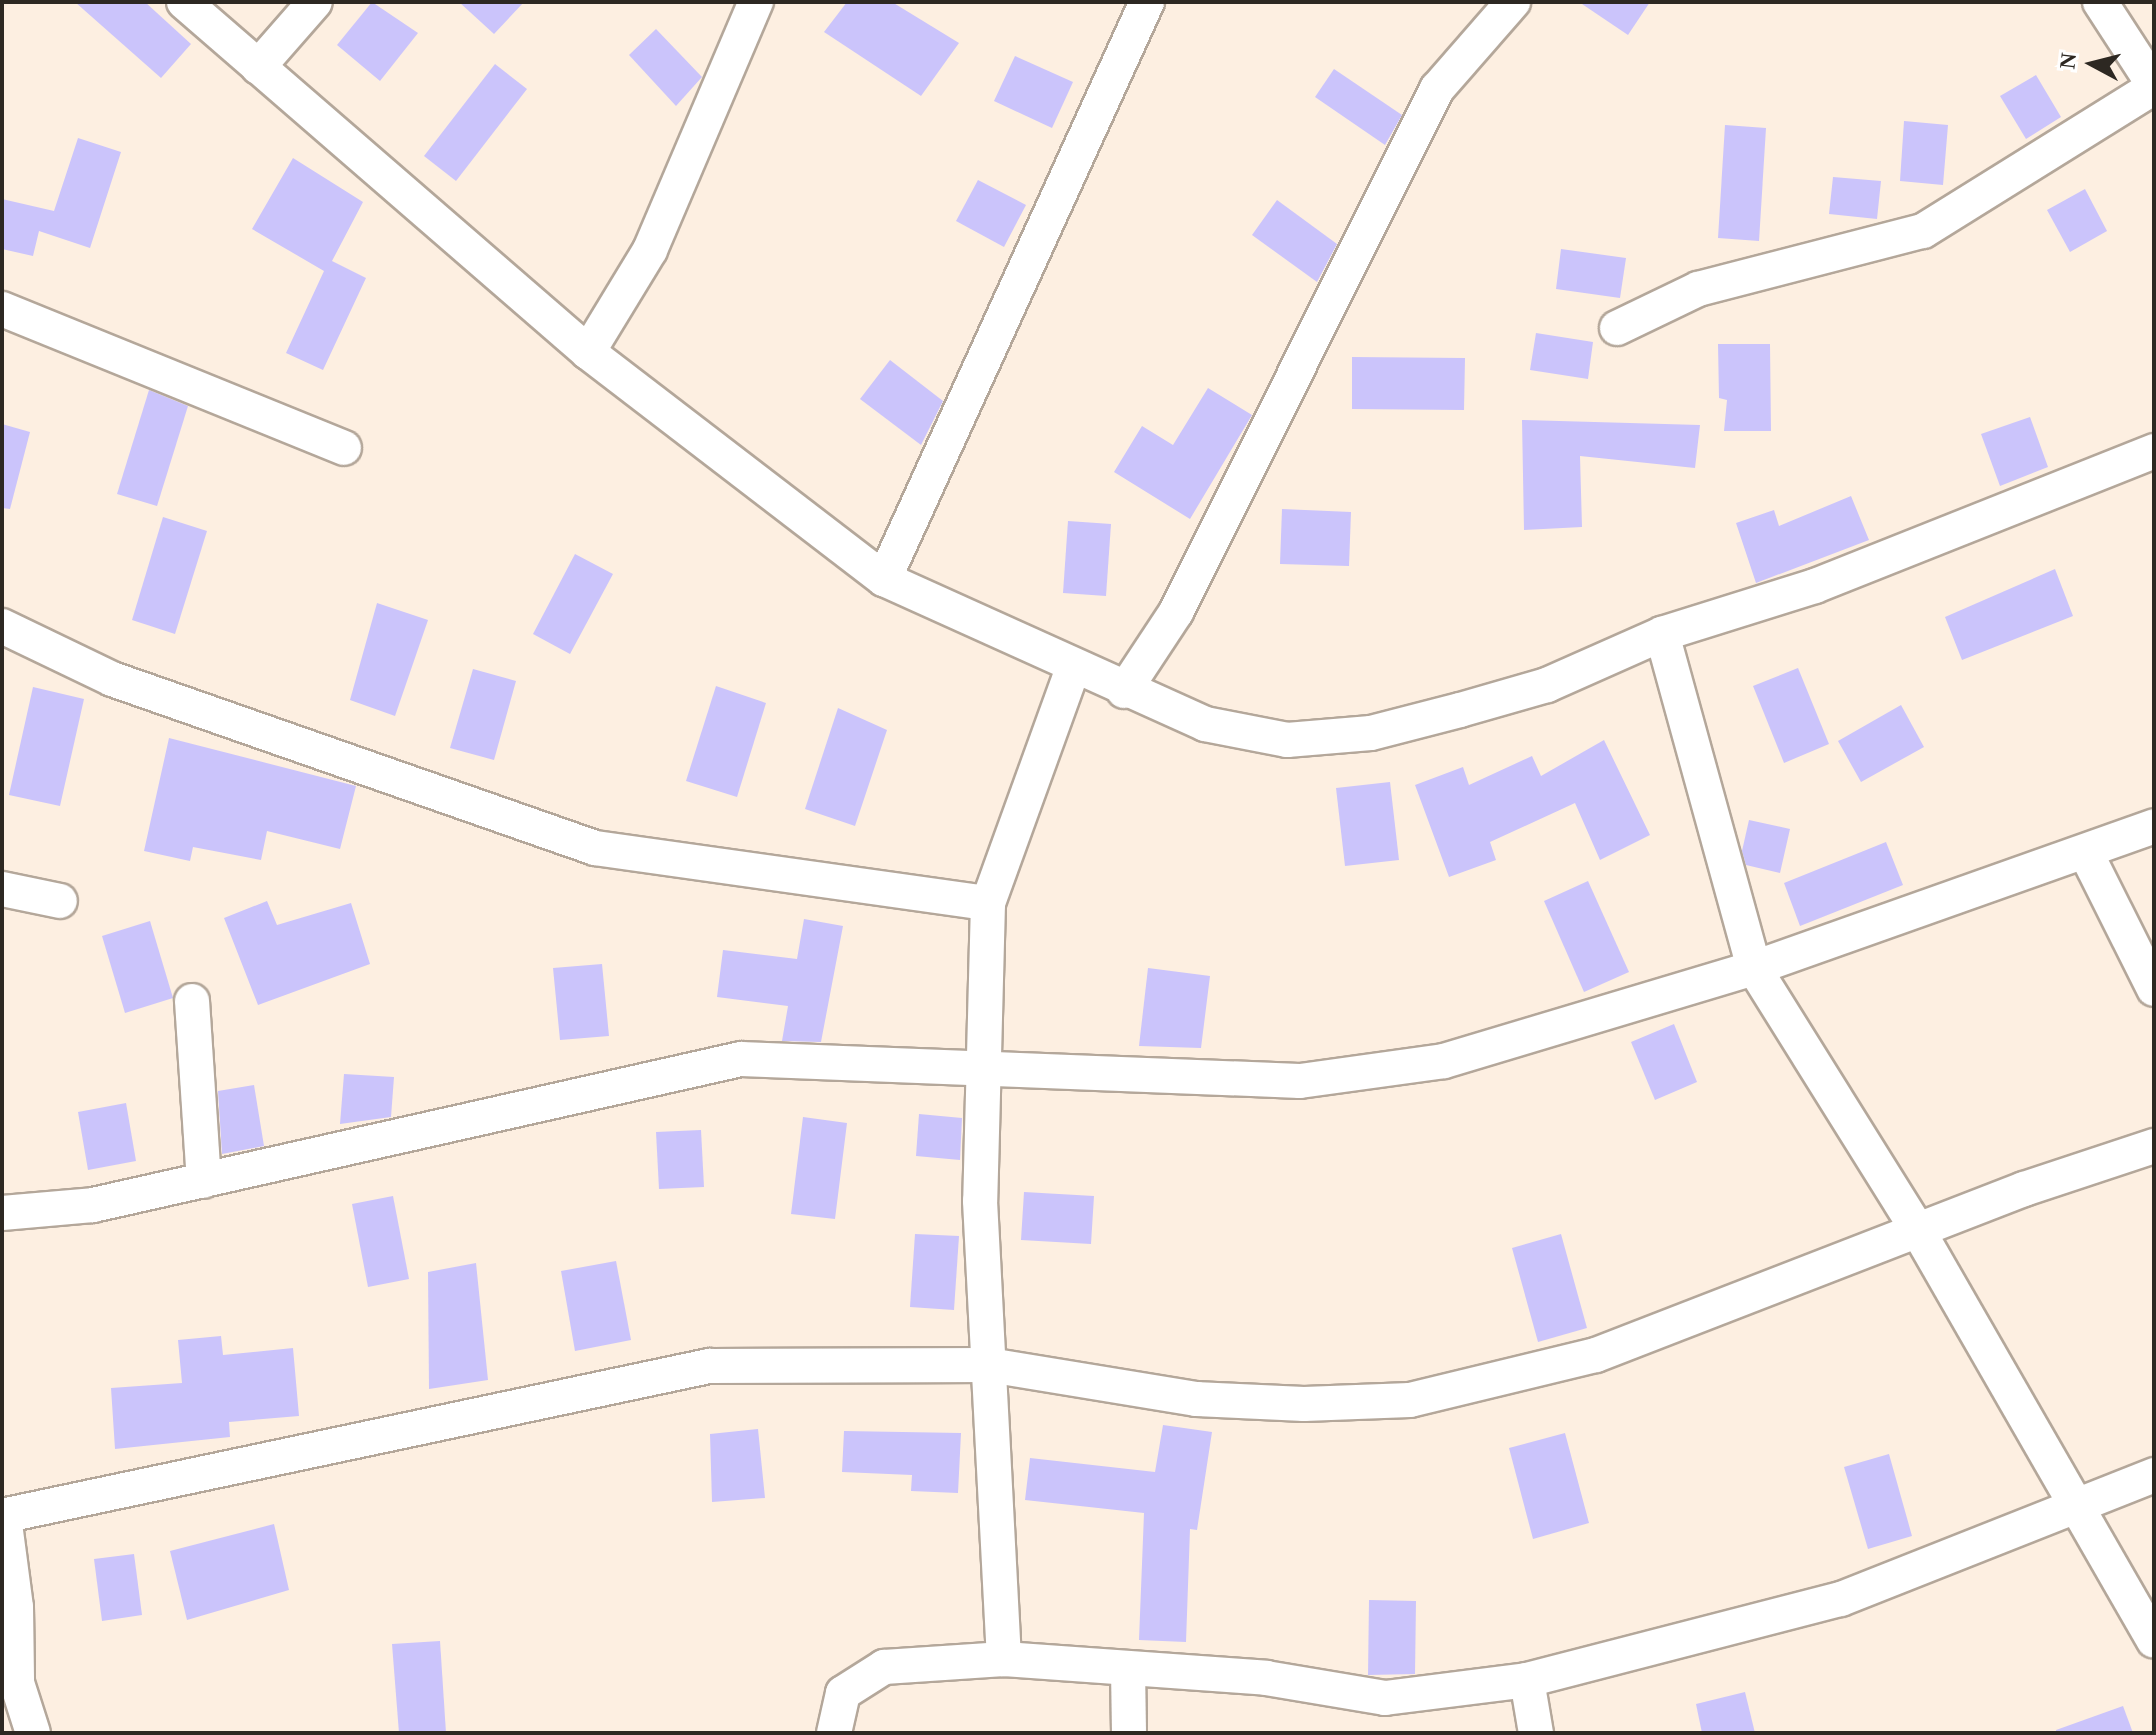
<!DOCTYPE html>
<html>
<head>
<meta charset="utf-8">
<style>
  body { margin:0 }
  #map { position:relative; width:2156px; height:1735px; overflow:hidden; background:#fdefe1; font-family:Georgia,serif }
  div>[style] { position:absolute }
  .building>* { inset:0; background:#cbc4fb }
  .roads { filter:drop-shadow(2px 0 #b4a79a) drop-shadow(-2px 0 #b4a79a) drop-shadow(0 2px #b4a79a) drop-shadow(0 -2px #b4a79a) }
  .street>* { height:34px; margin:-17px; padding:0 17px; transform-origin:17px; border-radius:17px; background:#fff }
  span { translate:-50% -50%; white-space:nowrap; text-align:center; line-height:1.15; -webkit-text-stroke:8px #fff; paint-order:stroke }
  .frame { position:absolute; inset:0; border:4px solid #2d2822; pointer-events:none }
  .north { position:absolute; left:2052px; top:24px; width:80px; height:80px; -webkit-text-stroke:6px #fff; paint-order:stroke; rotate:277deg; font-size:22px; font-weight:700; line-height:32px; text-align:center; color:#2d2822 }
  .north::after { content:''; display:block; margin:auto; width:28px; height:36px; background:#2d2822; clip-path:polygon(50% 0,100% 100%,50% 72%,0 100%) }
</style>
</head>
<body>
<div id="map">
  <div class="building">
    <div style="clip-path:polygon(75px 2px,145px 2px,191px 44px,161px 78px)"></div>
    <div style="clip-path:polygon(372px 2px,418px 33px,380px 81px,337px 45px)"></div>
    <div style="clip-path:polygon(459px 2px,524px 2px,494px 34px)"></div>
    <div style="clip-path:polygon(847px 2px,892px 2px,959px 43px,921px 96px,824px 32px)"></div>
    <div style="clip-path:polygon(1579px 2px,1650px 2px,1628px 35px)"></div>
    <div style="clip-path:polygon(656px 29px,702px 77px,676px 106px,629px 55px)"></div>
    <div style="clip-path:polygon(1015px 56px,1073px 82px,1052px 128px,994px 101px)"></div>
    <div style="clip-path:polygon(495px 64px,527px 89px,456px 181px,424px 156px)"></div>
    <div style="clip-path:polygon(1334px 69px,1402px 115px,1385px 145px,1315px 97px)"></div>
    <div style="clip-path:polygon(2036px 75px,2061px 117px,2026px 139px,2000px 96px)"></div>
    <div style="clip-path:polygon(1904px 121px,1948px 125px,1943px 185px,1900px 181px)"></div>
    <div style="clip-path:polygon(1725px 125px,1766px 128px,1759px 241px,1718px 238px)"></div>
    <div style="clip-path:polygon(78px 138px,121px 152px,90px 248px,39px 231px,33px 256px,2px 249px,2px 199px,54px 211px)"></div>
    <div style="clip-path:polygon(293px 158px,363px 202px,332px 261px,366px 278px,323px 370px,286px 353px,324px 271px,252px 229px)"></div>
    <div style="clip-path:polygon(1833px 177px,1881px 181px,1877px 219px,1829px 214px)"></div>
    <div style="clip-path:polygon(978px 180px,1026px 205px,1004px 247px,956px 221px)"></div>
    <div style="clip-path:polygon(2085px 189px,2107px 231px,2070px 252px,2047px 210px)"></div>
    <div style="clip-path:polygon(1277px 200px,1337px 244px,1317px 282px,1252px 235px)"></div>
    <div style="clip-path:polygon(1561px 249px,1626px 258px,1620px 298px,1556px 289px)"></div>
    <div style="clip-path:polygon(1536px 333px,1593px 342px,1588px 379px,1530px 370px)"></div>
    <div style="clip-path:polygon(1718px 344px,1770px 344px,1771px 431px,1724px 431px,1727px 400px,1719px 398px)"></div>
    <div style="clip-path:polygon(1352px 357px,1465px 358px,1464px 410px,1352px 409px)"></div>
    <div style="clip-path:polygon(890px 360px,943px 401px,921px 445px,860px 399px)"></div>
    <div style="clip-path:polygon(1208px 388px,1252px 415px,1190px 519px,1114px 472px,1142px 426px,1173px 445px)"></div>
    <div style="clip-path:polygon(149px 390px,188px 406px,157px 506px,117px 494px)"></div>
    <div style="clip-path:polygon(2030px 417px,2048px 467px,2000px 486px,1981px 434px)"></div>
    <div style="clip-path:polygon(1522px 420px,1700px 425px,1695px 468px,1580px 456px,1582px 527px,1524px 530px)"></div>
    <div style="clip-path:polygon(2px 424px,30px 432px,10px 509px,2px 508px)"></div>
    <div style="clip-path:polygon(1851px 496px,1869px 540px,1756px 583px,1736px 523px,1774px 510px,1779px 526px)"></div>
    <div style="clip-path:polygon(1282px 509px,1351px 512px,1349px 566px,1280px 564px)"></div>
    <div style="clip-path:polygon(163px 517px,207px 531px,175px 634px,132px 620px)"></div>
    <div style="clip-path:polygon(1068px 521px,1111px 524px,1106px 596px,1063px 593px)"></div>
    <div style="clip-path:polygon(575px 554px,613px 574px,570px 654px,533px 634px)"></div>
    <div style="clip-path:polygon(2055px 569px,2073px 616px,1962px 660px,1945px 617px)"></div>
    <div style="clip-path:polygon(377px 603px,428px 620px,395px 716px,350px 700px)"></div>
    <div style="clip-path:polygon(1798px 668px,1829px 744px,1784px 763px,1753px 686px)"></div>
    <div style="clip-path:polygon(473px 669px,516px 681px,494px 760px,450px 748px)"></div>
    <div style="clip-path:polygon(716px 686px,766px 703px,737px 797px,686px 781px)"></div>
    <div style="clip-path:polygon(33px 687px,84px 699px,60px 806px,9px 795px)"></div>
    <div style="clip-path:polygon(1901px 705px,1924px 747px,1861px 782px,1838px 741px)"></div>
    <div style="clip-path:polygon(838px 708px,887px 730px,855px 826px,805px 809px)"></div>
    <div style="clip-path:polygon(169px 738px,356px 786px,340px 849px,267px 831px,261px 860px,193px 847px,190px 861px,144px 851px)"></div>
    <div style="clip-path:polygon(1604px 740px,1650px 835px,1600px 860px,1575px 803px,1490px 842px,1496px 860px,1449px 877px,1415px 785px,1463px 767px,1469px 785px,1532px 756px,1541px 776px)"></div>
    <div style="clip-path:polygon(1390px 782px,1399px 860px,1345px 866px,1336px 788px)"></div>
    <div style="clip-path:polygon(1749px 820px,1790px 829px,1780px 873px,1746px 865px,1742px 851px)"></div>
    <div style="clip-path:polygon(1886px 842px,1903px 885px,1800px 926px,1784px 883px)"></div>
    <div style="clip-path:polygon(1588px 881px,1629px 972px,1584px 992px,1544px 901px)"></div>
    <div style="clip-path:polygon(267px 901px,277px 925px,351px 903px,370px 964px,258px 1005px,224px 918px)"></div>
    <div style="clip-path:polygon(804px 919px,843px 926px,821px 1042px,782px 1041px,788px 1006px,717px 997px,723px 950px,797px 959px)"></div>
    <div style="clip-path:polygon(150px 921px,173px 998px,125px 1013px,102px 936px)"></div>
    <div style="clip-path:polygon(602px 964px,609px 1036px,560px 1040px,553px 968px)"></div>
    <div style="clip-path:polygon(1148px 968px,1210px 976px,1201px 1048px,1139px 1046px)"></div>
    <div style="clip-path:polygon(1674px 1024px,1697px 1082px,1655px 1100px,1631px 1042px)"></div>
    <div style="clip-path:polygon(344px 1074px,394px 1077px,391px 1117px,340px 1124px)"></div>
    <div style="clip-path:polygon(254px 1085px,264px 1146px,222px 1154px,218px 1091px)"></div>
    <div style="clip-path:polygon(126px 1103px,136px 1161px,88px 1170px,78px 1112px)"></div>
    <div style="clip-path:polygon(919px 1114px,962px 1118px,960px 1160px,916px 1156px)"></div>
    <div style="clip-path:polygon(803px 1117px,847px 1123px,835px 1219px,791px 1214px)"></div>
    <div style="clip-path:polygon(701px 1130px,704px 1187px,659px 1189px,656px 1132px)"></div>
    <div style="clip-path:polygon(1024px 1192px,1094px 1196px,1091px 1244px,1021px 1240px)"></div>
    <div style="clip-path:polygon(393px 1196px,409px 1279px,368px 1287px,352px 1204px)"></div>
    <div style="clip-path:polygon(915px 1234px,959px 1236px,954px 1310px,910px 1307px)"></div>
    <div style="clip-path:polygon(1561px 1234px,1587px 1328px,1538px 1342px,1512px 1248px)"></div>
    <div style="clip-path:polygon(616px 1261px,631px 1340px,575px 1351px,561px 1271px)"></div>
    <div style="clip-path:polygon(476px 1263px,488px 1380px,429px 1389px,428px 1272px)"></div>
    <div style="clip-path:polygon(221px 1336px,223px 1355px,293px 1348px,299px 1416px,229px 1422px,230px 1437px,115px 1449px,111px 1388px,182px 1383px,178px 1340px)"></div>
    <div style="clip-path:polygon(1163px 1425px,1212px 1432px,1197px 1530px,1190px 1529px,1186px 1642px,1139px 1640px,1144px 1513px,1025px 1500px,1030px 1458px,1155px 1472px)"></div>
    <div style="clip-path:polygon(758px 1429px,765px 1498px,712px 1502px,710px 1434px)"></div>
    <div style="clip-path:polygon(844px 1431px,961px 1433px,958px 1493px,911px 1491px,912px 1475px,842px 1472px)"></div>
    <div style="clip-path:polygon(1565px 1433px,1589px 1523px,1533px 1539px,1509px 1448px)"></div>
    <div style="clip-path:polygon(1889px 1454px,1912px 1536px,1868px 1549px,1844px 1467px)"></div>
    <div style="clip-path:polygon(274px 1524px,289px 1590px,187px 1620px,170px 1551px)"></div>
    <div style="clip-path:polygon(134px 1554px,142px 1615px,102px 1621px,94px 1559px)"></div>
    <div style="clip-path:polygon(1369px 1600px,1416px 1601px,1415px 1674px,1368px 1675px)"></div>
    <div style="clip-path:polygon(440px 1641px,446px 1733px,399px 1733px,392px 1644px)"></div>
    <div style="clip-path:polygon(1745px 1692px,1755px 1733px,1702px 1733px,1696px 1704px)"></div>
    <div style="clip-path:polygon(2123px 1706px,2133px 1733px,2056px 1733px,2056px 1730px)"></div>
  </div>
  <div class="roads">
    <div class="street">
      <div style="left:184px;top:2px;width:535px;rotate:40.9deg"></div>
      <div style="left:588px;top:352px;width:373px;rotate:37.5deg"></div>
      <div style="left:884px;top:579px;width:352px;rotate:24.3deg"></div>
      <div style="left:1205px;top:724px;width:84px;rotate:11deg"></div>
      <div style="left:1287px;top:740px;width:84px;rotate:-4.8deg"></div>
      <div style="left:1371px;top:733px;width:92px;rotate:-14.5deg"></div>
      <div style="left:1460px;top:710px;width:91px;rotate:-16deg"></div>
      <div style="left:1547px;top:685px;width:126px;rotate:-23.9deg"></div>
      <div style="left:1662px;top:634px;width:160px;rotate:-17.4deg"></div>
      <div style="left:1815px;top:586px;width:365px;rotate:-21.7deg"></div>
      <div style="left:2100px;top:2px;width:99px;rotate:57deg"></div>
      <div style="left:258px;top:67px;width:86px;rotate:-48.8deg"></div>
      <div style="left:2px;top:309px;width:369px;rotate:22.1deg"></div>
      <div style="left:1617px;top:328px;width:90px;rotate:-25.7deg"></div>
      <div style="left:1698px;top:289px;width:232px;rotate:-14.5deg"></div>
      <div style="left:1923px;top:231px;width:272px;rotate:-31.9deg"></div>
      <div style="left:588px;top:352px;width:119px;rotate:-58.7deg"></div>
      <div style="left:650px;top:250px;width:270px;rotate:-66.9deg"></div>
      <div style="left:884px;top:579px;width:634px;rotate:-65.5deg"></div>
      <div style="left:2px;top:626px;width:122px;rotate:25.7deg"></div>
      <div style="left:112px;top:679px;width:512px;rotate:19.28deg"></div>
      <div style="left:595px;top:848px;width:397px;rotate:8deg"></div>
      <div style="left:988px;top:903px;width:298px;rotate:91.5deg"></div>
      <div style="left:980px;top:1201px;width:459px;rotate:87deg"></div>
      <div style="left:1662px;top:634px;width:346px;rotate:74.6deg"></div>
      <div style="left:1754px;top:968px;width:314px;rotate:58deg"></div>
      <div style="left:1920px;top:1234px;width:469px;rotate:60.1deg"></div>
      <div style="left:1124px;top:691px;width:95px;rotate:-56.6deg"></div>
      <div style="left:1176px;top:612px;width:585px;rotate:-63.48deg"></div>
      <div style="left:1437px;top:89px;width:116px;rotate:-48.9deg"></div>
      <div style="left:2086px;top:853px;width:152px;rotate:63.4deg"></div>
      <div style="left:2px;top:889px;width:59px;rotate:11.7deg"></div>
      <div style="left:988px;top:903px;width:252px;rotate:-70.1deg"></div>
      <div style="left:192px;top:1001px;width:180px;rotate:86.2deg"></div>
      <div style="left:2px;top:1213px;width:91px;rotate:-5deg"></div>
      <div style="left:93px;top:1205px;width:664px;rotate:-12.7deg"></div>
      <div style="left:741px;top:1059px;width:559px;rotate:2.25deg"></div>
      <div style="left:1300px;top:1081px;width:145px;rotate:-7.9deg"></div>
      <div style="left:1444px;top:1061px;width:324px;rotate:-16.7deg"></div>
      <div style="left:1754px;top:968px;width:424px;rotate:-19.5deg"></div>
      <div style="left:2px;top:1516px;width:723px;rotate:-11.98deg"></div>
      <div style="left:709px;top:1366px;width:280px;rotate:-0.2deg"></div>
      <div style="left:989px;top:1365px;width:210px;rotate:9.3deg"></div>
      <div style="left:1196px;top:1399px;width:108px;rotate:2.7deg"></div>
      <div style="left:1304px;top:1404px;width:106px;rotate:-2.2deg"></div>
      <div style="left:1410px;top:1400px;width:191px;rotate:-13.6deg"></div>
      <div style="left:1596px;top:1355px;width:459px;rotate:-21.2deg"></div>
      <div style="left:2024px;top:1189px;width:137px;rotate:-18.3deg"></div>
      <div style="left:4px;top:1516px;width:92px;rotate:82.5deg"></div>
      <div style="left:16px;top:1607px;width:76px;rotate:89.2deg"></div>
      <div style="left:17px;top:1683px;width:52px;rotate:72.3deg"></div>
      <div style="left:1128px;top:1669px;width:64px;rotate:89.1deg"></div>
      <div style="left:1527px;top:1680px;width:54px;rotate:80.4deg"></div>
      <div style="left:834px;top:1733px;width:41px;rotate:-77.3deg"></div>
      <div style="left:843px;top:1693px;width:49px;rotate:-32.4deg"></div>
      <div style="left:884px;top:1667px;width:120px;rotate:-3.8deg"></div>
      <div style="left:1004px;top:1659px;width:263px;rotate:4.1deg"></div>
      <div style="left:1266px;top:1678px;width:121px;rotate:9.5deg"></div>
      <div style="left:1385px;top:1698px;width:143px;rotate:-7.2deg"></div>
      <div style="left:1527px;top:1680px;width:324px;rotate:-14.5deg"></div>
      <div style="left:1841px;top:1599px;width:337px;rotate:-21.6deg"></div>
    </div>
  </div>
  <div class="frame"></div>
  <div class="north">N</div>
</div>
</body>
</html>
